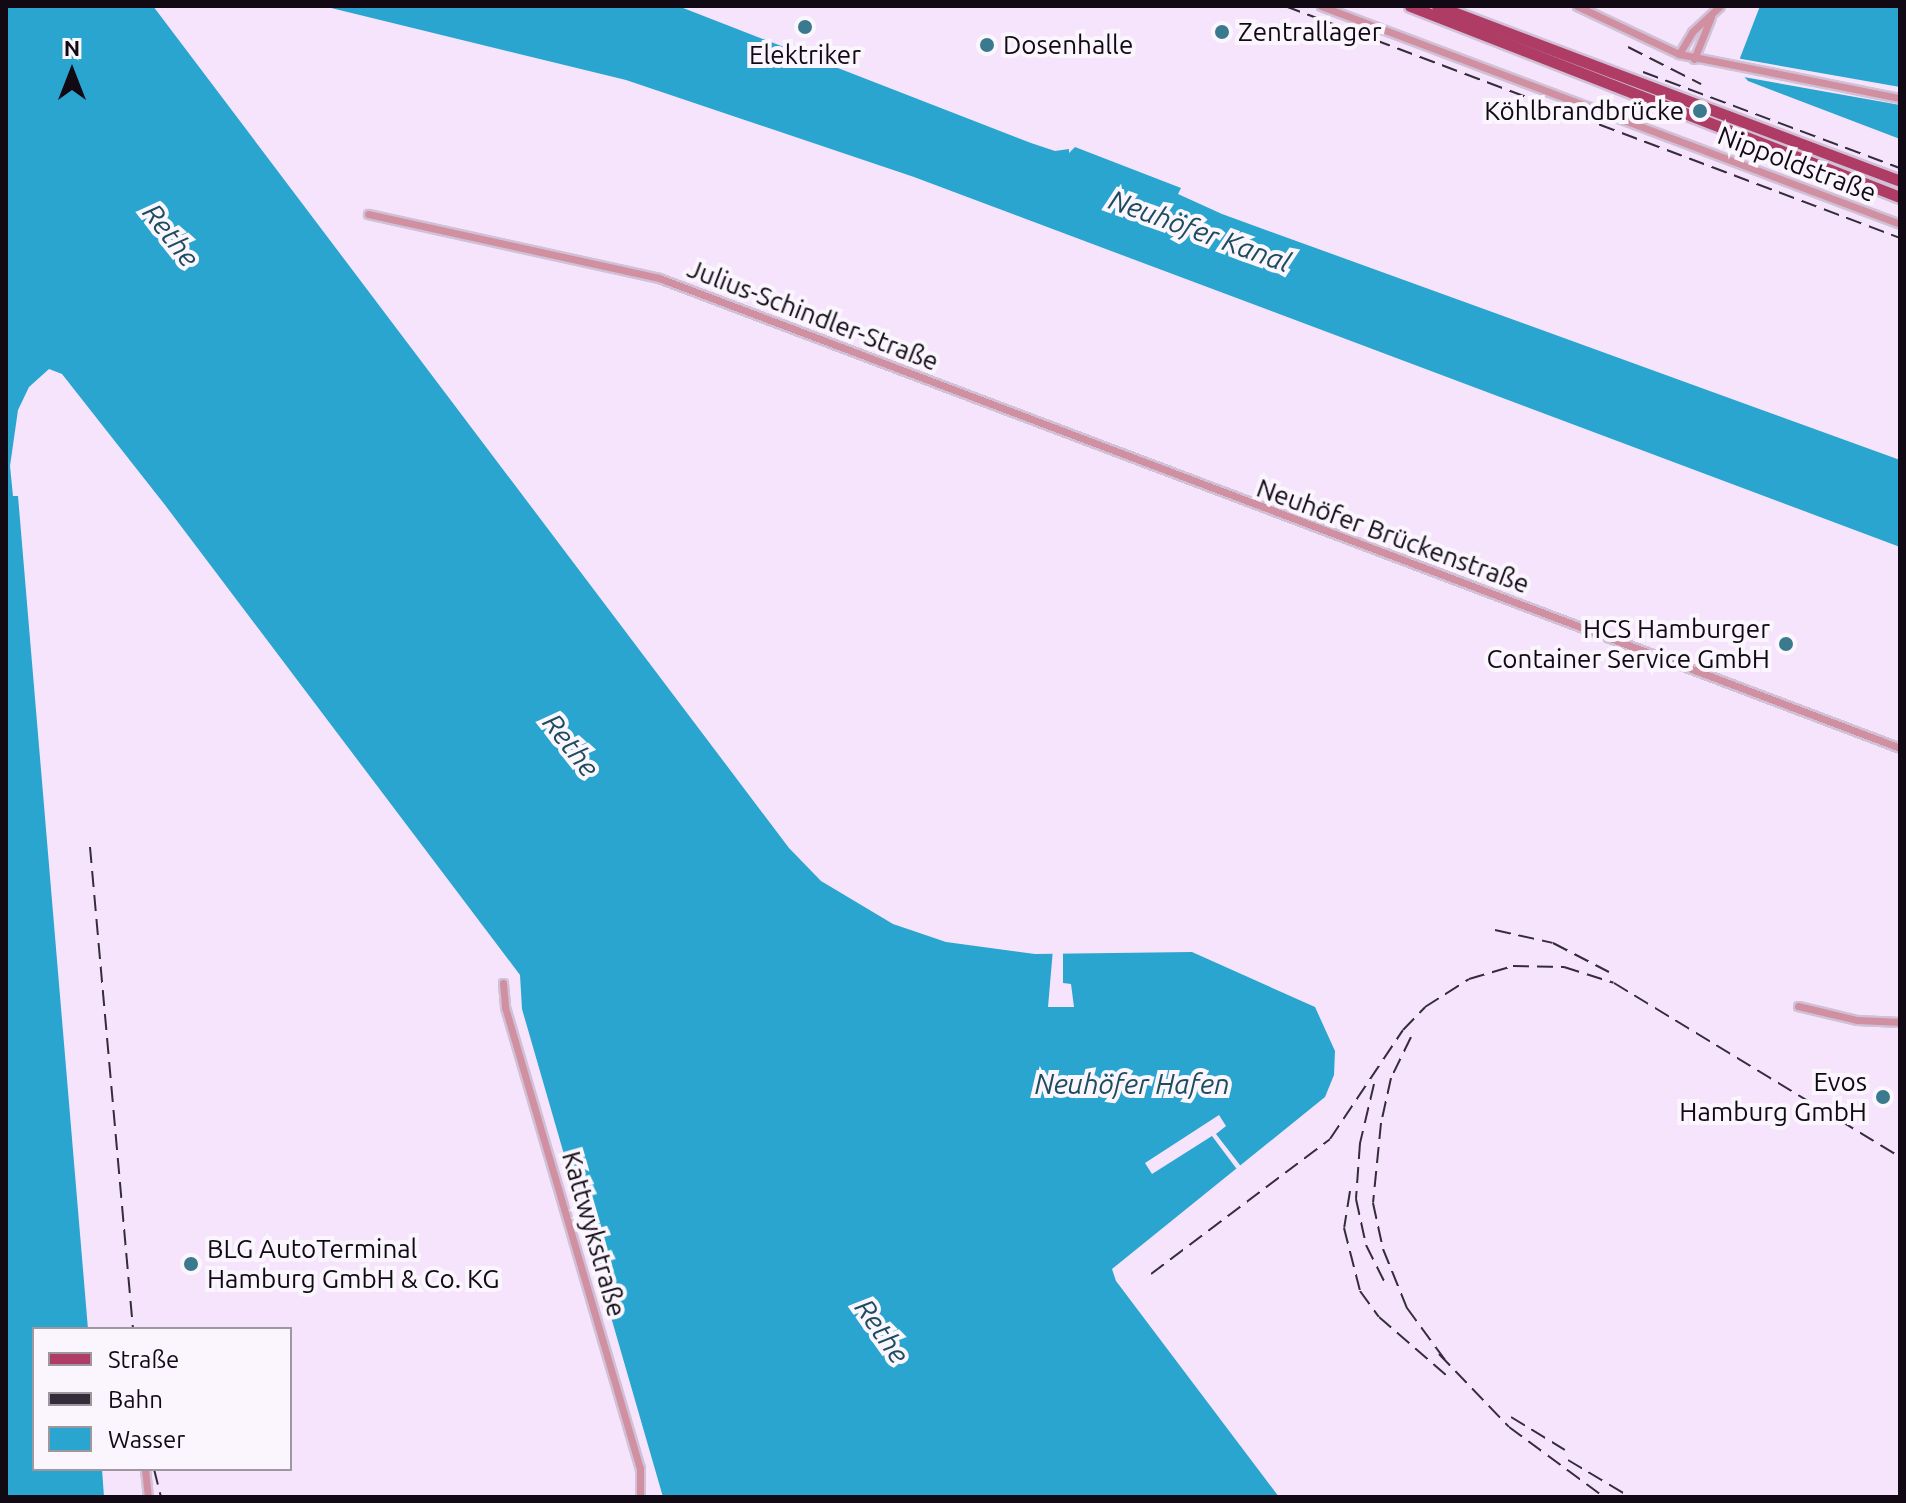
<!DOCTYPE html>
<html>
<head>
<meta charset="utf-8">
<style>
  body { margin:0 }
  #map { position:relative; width:1906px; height:1503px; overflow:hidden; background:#f5e4fc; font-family:Ubuntu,sans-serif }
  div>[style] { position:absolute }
  .water>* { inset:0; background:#29a5cf }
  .pier>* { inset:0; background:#f5e4fc }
  .roads { filter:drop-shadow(2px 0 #d1c1d7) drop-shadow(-2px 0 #d1c1d7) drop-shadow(0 2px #d1c1d7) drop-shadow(0 -2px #d1c1d7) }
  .street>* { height:7px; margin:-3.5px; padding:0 3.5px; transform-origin:3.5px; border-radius:3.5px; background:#d190a1 }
  .primary>* { height:11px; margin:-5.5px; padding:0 5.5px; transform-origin:5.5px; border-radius:5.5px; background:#ae3c65 }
  .rail>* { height:2px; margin-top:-1px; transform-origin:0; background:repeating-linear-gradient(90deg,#342c38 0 16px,transparent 0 24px) }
  .dots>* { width:22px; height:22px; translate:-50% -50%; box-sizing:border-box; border:4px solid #fbf6fd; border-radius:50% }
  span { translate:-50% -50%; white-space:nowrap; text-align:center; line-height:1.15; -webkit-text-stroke:8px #fbf6fd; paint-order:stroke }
  .poi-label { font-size:26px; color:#110a14 }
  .left { translate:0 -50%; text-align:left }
  .right { translate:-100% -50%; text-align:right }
  .street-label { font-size:26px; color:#110a14 }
  .water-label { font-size:28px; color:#1c4d5f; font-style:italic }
  .frame { position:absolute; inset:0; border:8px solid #110a14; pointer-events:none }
  .legend { position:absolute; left:32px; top:1327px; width:260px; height:144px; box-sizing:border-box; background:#fbf6fd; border:2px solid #9d98a0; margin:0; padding:10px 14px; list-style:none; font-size:24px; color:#110a14 }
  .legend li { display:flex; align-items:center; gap:16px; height:40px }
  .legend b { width:40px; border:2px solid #9d98a0 }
  .north { position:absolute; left:32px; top:32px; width:80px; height:80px; -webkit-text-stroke:6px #fbf6fd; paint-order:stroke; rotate:0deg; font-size:22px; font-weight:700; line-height:32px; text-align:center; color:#110a14 }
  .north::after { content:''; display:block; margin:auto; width:28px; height:36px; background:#110a14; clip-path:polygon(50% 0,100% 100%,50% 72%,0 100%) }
</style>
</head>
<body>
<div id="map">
  <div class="water">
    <div style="clip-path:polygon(6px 6px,153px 6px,789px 848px,821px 881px,893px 924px,946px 942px,1035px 954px,1192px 952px,1315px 1007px,1335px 1051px,1334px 1075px,1325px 1097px,1112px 1269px,1116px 1281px,1279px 1497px,663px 1497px,522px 1009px,520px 975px,165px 505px,62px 374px,49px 369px,29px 387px,18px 410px,10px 466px,13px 496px,18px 496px,88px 1329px,34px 1329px,34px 1469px,102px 1469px,104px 1497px,6px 1497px)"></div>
    <div style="clip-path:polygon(323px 6px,678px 6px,1031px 143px,1055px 151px,1069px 149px,1069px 153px,1075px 147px,1181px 188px,1178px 194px,1222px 214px,1900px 460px,1900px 547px,914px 177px,626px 80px)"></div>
    <div style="clip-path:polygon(1760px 6px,1900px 6px,1900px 139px,1748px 81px,1740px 72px,1740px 58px)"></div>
  </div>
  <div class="pier">
    <div style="clip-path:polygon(1736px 58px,1900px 87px,1900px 105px,1738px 76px)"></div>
    <div style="clip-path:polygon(1053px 949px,1063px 949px,1063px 983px,1071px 984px,1074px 1007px,1048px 1007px)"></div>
    <div style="clip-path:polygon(1219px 1115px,1226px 1126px,1216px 1134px,1243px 1169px,1239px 1172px,1212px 1136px,1152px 1174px,1145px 1163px)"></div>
  </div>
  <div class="roads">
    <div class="street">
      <div style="left:1321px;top:6px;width:619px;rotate:20.63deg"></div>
      <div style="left:1577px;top:6px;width:113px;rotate:25.2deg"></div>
      <div style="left:1679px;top:54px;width:225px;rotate:11.3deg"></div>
      <div style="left:1679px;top:54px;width:26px;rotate:-59deg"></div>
      <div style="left:1692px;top:32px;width:38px;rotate:-43deg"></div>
      <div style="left:1694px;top:59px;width:45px;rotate:-68deg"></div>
      <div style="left:368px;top:214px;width:298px;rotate:12.4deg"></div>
      <div style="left:659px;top:278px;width:1327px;rotate:20.74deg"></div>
      <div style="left:503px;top:983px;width:24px;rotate:85deg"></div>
      <div style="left:505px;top:1007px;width:480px;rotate:73.7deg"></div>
      <div style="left:640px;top:1468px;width:29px;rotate:90deg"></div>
      <div style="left:1798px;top:1006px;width:61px;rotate:13.3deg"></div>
      <div style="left:1857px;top:1020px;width:43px;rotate:2.7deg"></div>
      <div style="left:145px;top:1469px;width:28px;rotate:84deg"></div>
    </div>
    <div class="primary">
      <div style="left:1410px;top:6px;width:526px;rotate:21.3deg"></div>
      <div style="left:1437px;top:6px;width:495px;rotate:20.7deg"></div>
    </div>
  </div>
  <div class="rail">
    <div style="left:1285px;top:6px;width:657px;rotate:20.67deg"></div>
    <div style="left:1628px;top:47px;width:82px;rotate:26.9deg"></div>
    <div style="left:1643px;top:72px;width:274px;rotate:20.5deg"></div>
    <div style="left:90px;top:847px;width:484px;rotate:84.9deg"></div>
    <div style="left:1495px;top:930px;width:59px;rotate:12.6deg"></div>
    <div style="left:1553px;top:943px;width:63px;rotate:27.4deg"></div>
    <div style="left:1411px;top:1037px;width:46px;rotate:116deg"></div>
    <div style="left:1391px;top:1078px;width:46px;rotate:102.5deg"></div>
    <div style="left:1381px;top:1123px;width:80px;rotate:95.7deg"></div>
    <div style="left:1373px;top:1203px;width:47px;rotate:77.7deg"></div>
    <div style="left:1383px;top:1249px;width:64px;rotate:67.9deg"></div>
    <div style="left:1407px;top:1308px;width:64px;rotate:53.8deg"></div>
    <div style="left:1374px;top:1084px;width:61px;rotate:103.3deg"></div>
    <div style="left:1360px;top:1143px;width:56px;rotate:94.1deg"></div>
    <div style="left:1356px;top:1199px;width:47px;rotate:77.7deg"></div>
    <div style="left:1366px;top:1245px;width:40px;rotate:63.4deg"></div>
    <div style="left:1350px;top:1191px;width:37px;rotate:99deg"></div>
    <div style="left:1344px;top:1228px;width:65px;rotate:75.7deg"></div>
    <div style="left:1360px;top:1291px;width:32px;rotate:54deg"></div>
    <div style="left:1379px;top:1317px;width:89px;rotate:40.9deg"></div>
    <div style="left:1151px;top:1274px;width:224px;rotate:-37deg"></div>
    <div style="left:1330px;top:1139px;width:131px;rotate:-56.2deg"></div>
    <div style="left:1403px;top:1030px;width:32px;rotate:-46deg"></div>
    <div style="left:1425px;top:1007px;width:52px;rotate:-32.5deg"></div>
    <div style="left:1469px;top:979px;width:46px;rotate:-16.5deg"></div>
    <div style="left:1513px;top:966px;width:51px;rotate:1.1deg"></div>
    <div style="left:1564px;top:967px;width:52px;rotate:17.7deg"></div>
    <div style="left:1614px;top:983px;width:335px;rotate:31.3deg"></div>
    <div style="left:1439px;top:1354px;width:101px;rotate:46.2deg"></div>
    <div style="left:1509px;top:1427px;width:118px;rotate:36.4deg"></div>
    <div style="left:1511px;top:1417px;width:63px;rotate:31.4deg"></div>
    <div style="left:1568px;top:1460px;width:72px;rotate:30.8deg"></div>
    <div style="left:154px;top:1469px;width:29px;rotate:76deg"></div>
  </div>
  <div class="dots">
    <div style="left:805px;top:27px;background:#3a798e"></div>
    <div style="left:1222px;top:32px;background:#3a798e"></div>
    <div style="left:987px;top:45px;background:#3a798e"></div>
    <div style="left:1700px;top:111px;background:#3a798e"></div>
    <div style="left:1786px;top:644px;background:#3a798e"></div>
    <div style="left:1883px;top:1097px;background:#3a798e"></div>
    <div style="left:191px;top:1264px;background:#3a798e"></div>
  </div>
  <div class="poi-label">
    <span class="left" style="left:1238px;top:32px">Zentrallager</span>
    <span class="left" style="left:1003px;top:45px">Dosenhalle</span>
    <span style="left:805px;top:55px">Elektriker</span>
    <span class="right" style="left:1684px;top:111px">Köhlbrandbrücke</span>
    <span class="right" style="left:1770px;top:644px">HCS Hamburger<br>Container Service GmbH</span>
    <span class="right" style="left:1867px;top:1097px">Evos<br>Hamburg GmbH</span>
    <span class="left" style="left:207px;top:1264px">BLG AutoTerminal<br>Hamburg GmbH &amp; Co. KG</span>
  </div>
  <div class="street-label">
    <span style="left:1797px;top:164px;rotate:21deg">Nippoldstraße</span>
    <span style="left:813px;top:315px;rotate:21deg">Julius-Schindler-Straße</span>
    <span style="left:1393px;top:536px;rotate:20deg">Neuhöfer Brückenstraße</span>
    <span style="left:594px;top:1234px;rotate:74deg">Kattwykstraße</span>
  </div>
  <div class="water-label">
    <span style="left:1200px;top:231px;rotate:20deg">Neuhöfer Kanal</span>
    <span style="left:171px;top:235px;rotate:52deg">Rethe</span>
    <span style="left:571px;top:745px;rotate:52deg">Rethe</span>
    <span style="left:1132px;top:1084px">Neuhöfer Hafen</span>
    <span style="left:882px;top:1331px;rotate:55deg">Rethe</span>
  </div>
  <div class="frame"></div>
  <ul class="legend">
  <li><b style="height:10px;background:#ae3c65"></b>Straße</li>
  <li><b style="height:10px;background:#342c38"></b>Bahn</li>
  <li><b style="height:22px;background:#29a5cf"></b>Wasser</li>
  </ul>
  <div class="north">N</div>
</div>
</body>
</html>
